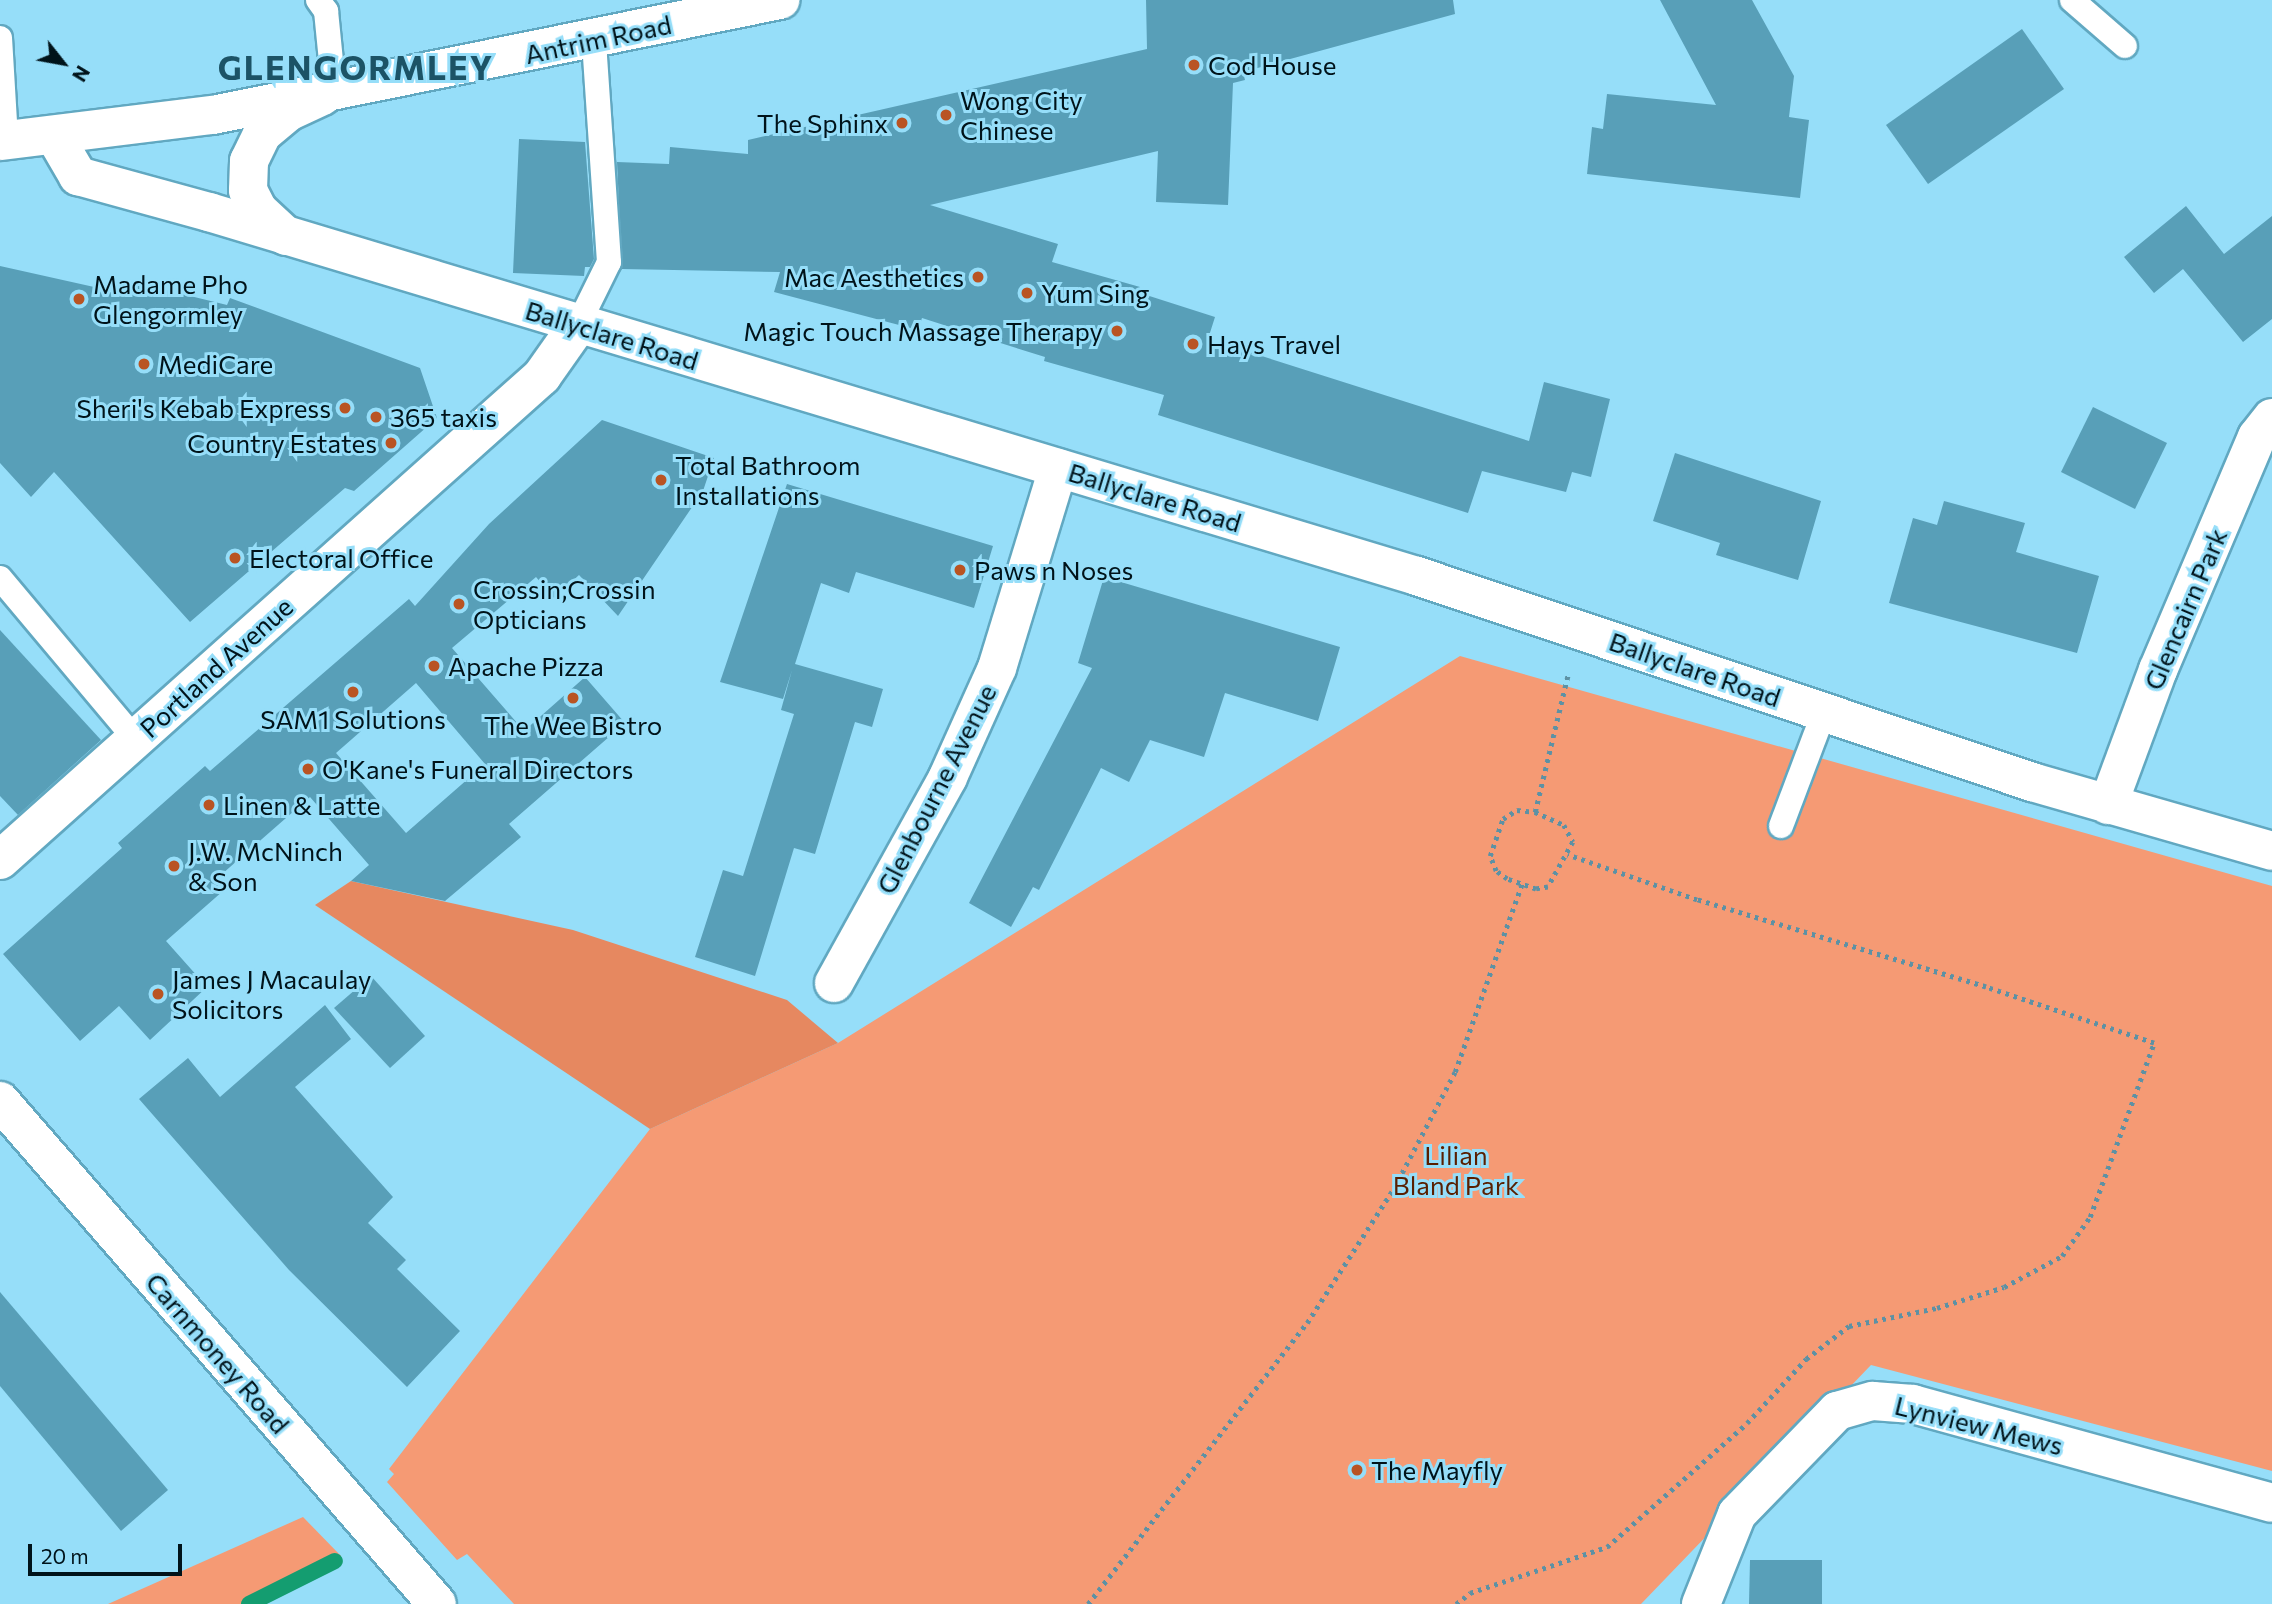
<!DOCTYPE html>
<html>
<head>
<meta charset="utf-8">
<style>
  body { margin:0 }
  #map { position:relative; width:2272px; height:1604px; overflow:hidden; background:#96def9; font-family:Commissioner,sans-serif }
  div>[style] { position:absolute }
  .green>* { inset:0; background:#f59a74 }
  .forest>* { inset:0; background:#e68860 }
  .stream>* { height:16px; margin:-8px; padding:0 8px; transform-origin:8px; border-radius:8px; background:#149d70 }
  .building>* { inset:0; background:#589fb8 }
  .path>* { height:4.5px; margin-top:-2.25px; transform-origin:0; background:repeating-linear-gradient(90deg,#5d91a4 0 3.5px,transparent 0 8.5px) }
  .roads { filter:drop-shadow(2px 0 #61a8c1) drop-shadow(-2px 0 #61a8c1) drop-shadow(0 2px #61a8c1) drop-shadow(0 -2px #61a8c1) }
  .service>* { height:24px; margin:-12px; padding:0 12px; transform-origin:12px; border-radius:12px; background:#fff }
  .minor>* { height:38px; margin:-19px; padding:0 19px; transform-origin:19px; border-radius:19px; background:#fff }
  .tertiary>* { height:38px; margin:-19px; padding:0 19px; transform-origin:19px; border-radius:19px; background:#fff }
  .secondary>* { height:38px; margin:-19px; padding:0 19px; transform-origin:19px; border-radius:19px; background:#fff }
  .primary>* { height:38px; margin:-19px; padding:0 19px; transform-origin:19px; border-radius:19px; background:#fff }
  .dots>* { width:19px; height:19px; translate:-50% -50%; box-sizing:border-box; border:4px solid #96def9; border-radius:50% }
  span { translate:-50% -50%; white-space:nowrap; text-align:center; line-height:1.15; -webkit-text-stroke:6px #96def9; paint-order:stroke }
  .street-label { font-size:26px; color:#00131a }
  .poi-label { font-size:26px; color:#00131a }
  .left { translate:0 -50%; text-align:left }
  .right { translate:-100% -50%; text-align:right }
  .park-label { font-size:26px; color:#591f00 }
  .district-label { font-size:33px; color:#1c5366; font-weight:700; letter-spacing:2px }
  .north { position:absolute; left:28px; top:28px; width:70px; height:70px; -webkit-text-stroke:5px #96def9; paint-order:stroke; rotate:121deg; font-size:19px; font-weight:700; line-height:28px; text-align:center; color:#00131a }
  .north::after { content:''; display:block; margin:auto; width:24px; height:32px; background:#00131a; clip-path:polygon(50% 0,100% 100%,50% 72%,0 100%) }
  .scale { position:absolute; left:28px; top:1544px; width:154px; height:32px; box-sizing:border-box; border:4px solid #00131a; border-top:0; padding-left:9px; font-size:21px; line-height:24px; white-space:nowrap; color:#00131a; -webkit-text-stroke:5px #96def9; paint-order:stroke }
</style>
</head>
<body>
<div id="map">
  <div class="green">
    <div style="clip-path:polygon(1460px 656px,2272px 886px,2272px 1471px,1871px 1365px,1641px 1604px,514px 1604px,467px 1554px,457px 1560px,387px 1482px,394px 1474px,389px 1469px,650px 1129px,838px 1043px)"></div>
    <div style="clip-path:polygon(303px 1517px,341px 1556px,249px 1604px,108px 1604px)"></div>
  </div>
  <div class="forest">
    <div style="clip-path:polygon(351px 881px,573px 930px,787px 1000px,838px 1043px,650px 1129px,315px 905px)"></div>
  </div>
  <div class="stream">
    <div style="left:249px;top:1604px;width:96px;rotate:-26.6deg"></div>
  </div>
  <div class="building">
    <div style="clip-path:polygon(1146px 0,1453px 0,1455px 14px,1243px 72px,1245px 80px,1233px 83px,1228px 205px,1156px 202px,1158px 151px,930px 205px,1058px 244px,1052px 262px,1140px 287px,1140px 293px,1215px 317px,1208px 339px,1529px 441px,1544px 382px,1610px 399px,1591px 477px,1572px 472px,1566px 492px,1482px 471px,1468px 513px,1158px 415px,1164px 395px,1044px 361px,1045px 357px,975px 335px,922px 318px,918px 330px,774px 292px,780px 272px,622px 269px,617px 162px,669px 164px,670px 147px,748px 154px,748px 140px,1147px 49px)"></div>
    <div style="clip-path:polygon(1660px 0,1752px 0,1794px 76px,1789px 117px,1809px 120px,1800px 198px,1587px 174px,1592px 127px,1603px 129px,1607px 94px,1716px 105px)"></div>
    <div style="clip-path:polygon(2022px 29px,2064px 89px,1928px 184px,1886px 125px)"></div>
    <div style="clip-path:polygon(519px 139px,585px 142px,594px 259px,590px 267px,585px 267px,584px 276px,513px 273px)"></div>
    <div style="clip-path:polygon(2186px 206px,2224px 254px,2272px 216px,2272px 319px,2243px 342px,2183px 269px,2154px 293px,2124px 257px)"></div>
    <div style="clip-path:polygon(0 266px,121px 293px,125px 280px,227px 305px,230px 298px,420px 368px,437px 418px,354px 491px,345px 488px,190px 622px,54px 472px,31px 497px,0 463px)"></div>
    <div style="clip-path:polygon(2093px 407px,2167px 443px,2135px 509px,2061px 472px)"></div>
    <div style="clip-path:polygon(evenodd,602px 420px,714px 458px,703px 491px,618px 616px,579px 575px,554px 598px,536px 577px,452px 648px,524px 731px,585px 677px,625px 723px,509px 824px,521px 837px,445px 901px,351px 881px,369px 865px,310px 797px,214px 881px,223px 891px,166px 941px,207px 987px,150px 1040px,119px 1006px,80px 1041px,3px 954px,122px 848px,118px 843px,205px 766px,210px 771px,409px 599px,415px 606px,489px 524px,602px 420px,416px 683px,485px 764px,406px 833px,336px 753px,416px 683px)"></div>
    <div style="clip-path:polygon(1675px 453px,1821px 501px,1798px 580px,1716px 555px,1720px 543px,1653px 521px)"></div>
    <div style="clip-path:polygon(787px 484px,993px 546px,974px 608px,856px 572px,849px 593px,821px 583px,795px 664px,883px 689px,872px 727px,855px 722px,815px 854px,794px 848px,755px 976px,695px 957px,723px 870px,743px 876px,794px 714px,781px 710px,792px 670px,783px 699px,720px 682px)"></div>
    <div style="clip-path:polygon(1944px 501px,2025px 523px,2016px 552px,2099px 576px,2077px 653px,1889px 603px,1913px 518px,1937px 525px)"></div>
    <div style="clip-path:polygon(1104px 577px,1340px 647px,1318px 721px,1225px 693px,1204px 757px,1150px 740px,1129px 782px,1101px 768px,1039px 890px,1033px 887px,1011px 927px,969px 903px,1092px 668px,1078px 663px)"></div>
    <div style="clip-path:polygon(0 630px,101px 740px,18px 815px,0 796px)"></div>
    <div style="clip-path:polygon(371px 976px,425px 1036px,390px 1068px,334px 1008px)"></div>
    <div style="clip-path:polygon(325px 1005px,351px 1039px,295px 1087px,393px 1197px,368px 1223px,406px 1260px,397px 1269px,460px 1331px,407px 1387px,289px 1270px,139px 1099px,188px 1058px,220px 1097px)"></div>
    <div style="clip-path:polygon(0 1292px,168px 1490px,121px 1531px,0 1386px)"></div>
    <div style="clip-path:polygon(1750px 1560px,1822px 1560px,1822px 1604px,1749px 1604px)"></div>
  </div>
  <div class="path">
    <div style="left:1517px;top:810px;width:18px;rotate:6deg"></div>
    <div style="left:1535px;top:812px;width:32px;rotate:24deg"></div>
    <div style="left:1564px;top:825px;width:19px;rotate:62deg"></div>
    <div style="left:1573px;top:842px;width:51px;rotate:119.1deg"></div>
    <div style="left:1548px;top:887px;width:12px;rotate:171deg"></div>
    <div style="left:1536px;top:889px;width:31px;rotate:-161deg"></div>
    <div style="left:1507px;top:879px;width:14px;rotate:-144deg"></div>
    <div style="left:1496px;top:871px;width:16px;rotate:-112deg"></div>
    <div style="left:1490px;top:856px;width:39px;rotate:-71deg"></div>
    <div style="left:1503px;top:819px;width:17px;rotate:-33deg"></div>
    <div style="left:1535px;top:812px;width:141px;rotate:-76.5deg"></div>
    <div style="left:1088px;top:1604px;width:356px;rotate:-52.1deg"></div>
    <div style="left:1307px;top:1323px;width:161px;rotate:-57.2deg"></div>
    <div style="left:1394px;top:1188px;width:131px;rotate:-62.3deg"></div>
    <div style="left:1455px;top:1072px;width:200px;rotate:-70.4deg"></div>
    <div style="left:1456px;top:1604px;width:18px;rotate:-38deg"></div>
    <div style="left:1470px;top:1593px;width:145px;rotate:-18.6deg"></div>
    <div style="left:1607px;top:1547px;width:187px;rotate:-41.5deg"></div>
    <div style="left:1747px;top:1423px;width:87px;rotate:-47.3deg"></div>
    <div style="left:1806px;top:1359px;width:54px;rotate:-37.5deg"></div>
    <div style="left:1849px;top:1326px;width:90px;rotate:-11.6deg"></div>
    <div style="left:1937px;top:1308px;width:70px;rotate:-17.4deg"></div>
    <div style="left:2004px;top:1287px;width:66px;rotate:-28.1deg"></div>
    <div style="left:2062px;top:1256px;width:48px;rotate:-54.3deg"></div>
    <div style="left:2090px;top:1217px;width:185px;rotate:-69.8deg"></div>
    <div style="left:2154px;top:1043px;width:177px;rotate:-161.6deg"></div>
    <div style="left:1986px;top:987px;width:302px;rotate:-163.2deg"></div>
    <div style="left:1697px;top:900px;width:137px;rotate:-160.8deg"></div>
  </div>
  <div class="roads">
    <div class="service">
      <div style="left:318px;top:0;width:14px;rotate:54deg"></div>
      <div style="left:326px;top:11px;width:80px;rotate:84.3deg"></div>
      <div style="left:2072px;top:0;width:70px;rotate:41deg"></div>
      <div style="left:0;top:38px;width:102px;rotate:86.6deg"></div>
      <div style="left:578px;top:325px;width:70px;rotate:-63.8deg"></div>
      <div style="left:609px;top:262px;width:223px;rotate:-93.9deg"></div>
      <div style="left:0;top:578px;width:210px;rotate:50deg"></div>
      <div style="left:1781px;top:826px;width:122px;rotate:-69.3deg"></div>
    </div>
    <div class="minor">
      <div style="left:2108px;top:805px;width:144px;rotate:-69.7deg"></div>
      <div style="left:2158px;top:670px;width:253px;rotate:-67deg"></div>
      <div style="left:2257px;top:437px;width:24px;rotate:-52deg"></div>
      <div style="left:0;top:860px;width:727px;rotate:-41.76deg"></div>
      <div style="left:542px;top:376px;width:62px;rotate:-54.8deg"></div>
      <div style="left:834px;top:983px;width:235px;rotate:-61deg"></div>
      <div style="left:948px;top:777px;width:120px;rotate:-65.8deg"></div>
      <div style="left:997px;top:668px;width:209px;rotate:-73deg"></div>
      <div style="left:1701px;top:1604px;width:97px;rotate:-68.2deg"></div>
      <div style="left:1737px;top:1514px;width:144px;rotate:-45.8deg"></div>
      <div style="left:1837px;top:1411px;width:37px;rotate:-16deg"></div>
      <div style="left:1873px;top:1401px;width:40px;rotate:4.3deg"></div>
      <div style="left:1913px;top:1404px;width:372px;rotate:15.4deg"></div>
    </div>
    <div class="tertiary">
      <div style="left:0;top:1101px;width:666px;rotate:49.02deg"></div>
    </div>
    <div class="secondary">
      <div style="left:54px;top:135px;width:48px;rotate:59.7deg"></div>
      <div style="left:78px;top:176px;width:136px;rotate:15.4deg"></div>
      <div style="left:209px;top:212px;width:1262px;rotate:16.77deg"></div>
      <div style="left:1417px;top:576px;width:649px;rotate:18.52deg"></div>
      <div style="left:2032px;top:782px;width:250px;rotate:16deg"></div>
      <div style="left:286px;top:236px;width:38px;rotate:-137deg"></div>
      <div style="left:258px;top:210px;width:22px;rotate:-117deg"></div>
      <div style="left:248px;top:190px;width:29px;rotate:-88deg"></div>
      <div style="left:249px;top:161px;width:30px;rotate:-64deg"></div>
      <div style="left:262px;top:134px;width:34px;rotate:-40deg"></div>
      <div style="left:288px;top:112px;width:38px;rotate:-25deg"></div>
    </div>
    <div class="primary">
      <div style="left:0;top:141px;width:215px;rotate:-7deg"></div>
      <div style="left:213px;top:115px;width:579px;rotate:-11.47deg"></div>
    </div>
  </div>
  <div class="dots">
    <div style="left:1194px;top:65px;background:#b95423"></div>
    <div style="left:946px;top:115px;background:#b95423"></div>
    <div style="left:902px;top:123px;background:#b95423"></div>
    <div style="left:978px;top:277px;background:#b95423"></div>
    <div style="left:1027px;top:293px;background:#b95423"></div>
    <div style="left:79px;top:299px;background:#b95423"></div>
    <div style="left:1117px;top:331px;background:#b95423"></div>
    <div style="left:1193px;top:344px;background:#b95423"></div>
    <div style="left:144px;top:364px;background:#b95423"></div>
    <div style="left:345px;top:408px;background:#b95423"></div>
    <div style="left:376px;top:417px;background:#b95423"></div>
    <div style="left:391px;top:443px;background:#b95423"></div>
    <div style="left:661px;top:480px;background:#b95423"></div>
    <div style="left:235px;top:558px;background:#b95423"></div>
    <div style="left:960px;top:570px;background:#b95423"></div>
    <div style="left:459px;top:604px;background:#b95423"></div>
    <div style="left:434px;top:666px;background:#b95423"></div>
    <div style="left:353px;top:692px;background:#b95423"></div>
    <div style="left:573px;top:698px;background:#b95423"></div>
    <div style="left:308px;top:769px;background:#b95423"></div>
    <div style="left:209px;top:805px;background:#b95423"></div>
    <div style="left:174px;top:866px;background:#b95423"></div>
    <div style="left:158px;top:994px;background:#b95423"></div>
    <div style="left:1357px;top:1470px;background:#b95423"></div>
  </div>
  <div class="street-label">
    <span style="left:598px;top:39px;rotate:-12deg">Antrim Road</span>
    <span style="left:612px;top:335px;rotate:17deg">Ballyclare Road</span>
    <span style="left:1155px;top:497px;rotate:17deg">Ballyclare Road</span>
    <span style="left:2185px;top:609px;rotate:-67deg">Glencairn Park</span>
    <span style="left:216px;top:667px;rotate:-42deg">Portland Avenue</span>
    <span style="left:1695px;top:669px;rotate:19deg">Ballyclare Road</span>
    <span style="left:936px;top:789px;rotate:-63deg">Glenbourne Avenue</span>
    <span style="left:218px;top:1353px;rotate:49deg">Carnmoney Road</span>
    <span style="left:1979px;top:1425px;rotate:14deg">Lynview Mews</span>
  </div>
  <div class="poi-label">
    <span class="left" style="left:1208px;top:65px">Cod House</span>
    <span class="left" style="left:960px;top:115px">Wong City<br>Chinese</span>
    <span class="right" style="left:888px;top:123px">The Sphinx</span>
    <span class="right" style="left:964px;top:277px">Mac Aesthetics</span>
    <span class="left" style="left:93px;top:299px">Madame Pho<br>Glengormley</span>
    <span class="left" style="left:1041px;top:293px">Yum Sing</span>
    <span class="right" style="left:1103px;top:331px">Magic Touch Massage Therapy</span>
    <span class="left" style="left:1207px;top:344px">Hays Travel</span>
    <span class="left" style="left:158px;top:364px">MediCare</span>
    <span class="right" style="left:331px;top:408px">Sheri's Kebab Express</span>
    <span class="left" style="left:390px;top:417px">365 taxis</span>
    <span class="right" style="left:377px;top:443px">Country Estates</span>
    <span class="left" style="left:675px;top:480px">Total Bathroom<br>Installations</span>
    <span class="left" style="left:249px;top:558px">Electoral Office</span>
    <span class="left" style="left:974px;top:570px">Paws n Noses</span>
    <span class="left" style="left:473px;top:604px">Crossin;Crossin<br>Opticians</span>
    <span class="left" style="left:448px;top:666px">Apache Pizza</span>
    <span style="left:353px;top:719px">SAM1 Solutions</span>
    <span style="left:573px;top:725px">The Wee Bistro</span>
    <span class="left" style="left:322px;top:769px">O'Kane's Funeral Directors</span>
    <span class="left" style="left:223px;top:805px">Linen &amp; Latte</span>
    <span class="left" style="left:188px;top:866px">J.W. McNinch<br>&amp; Son</span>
    <span class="left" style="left:172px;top:994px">James J Macaulay<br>Solicitors</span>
    <span class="left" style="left:1371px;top:1470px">The Mayfly</span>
  </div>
  <div class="park-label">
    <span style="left:1456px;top:1170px">Lilian<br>Bland Park</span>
  </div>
  <div class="district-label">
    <span style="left:356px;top:67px">GLENGORMLEY</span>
  </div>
  <div class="north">N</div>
  <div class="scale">20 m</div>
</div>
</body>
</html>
